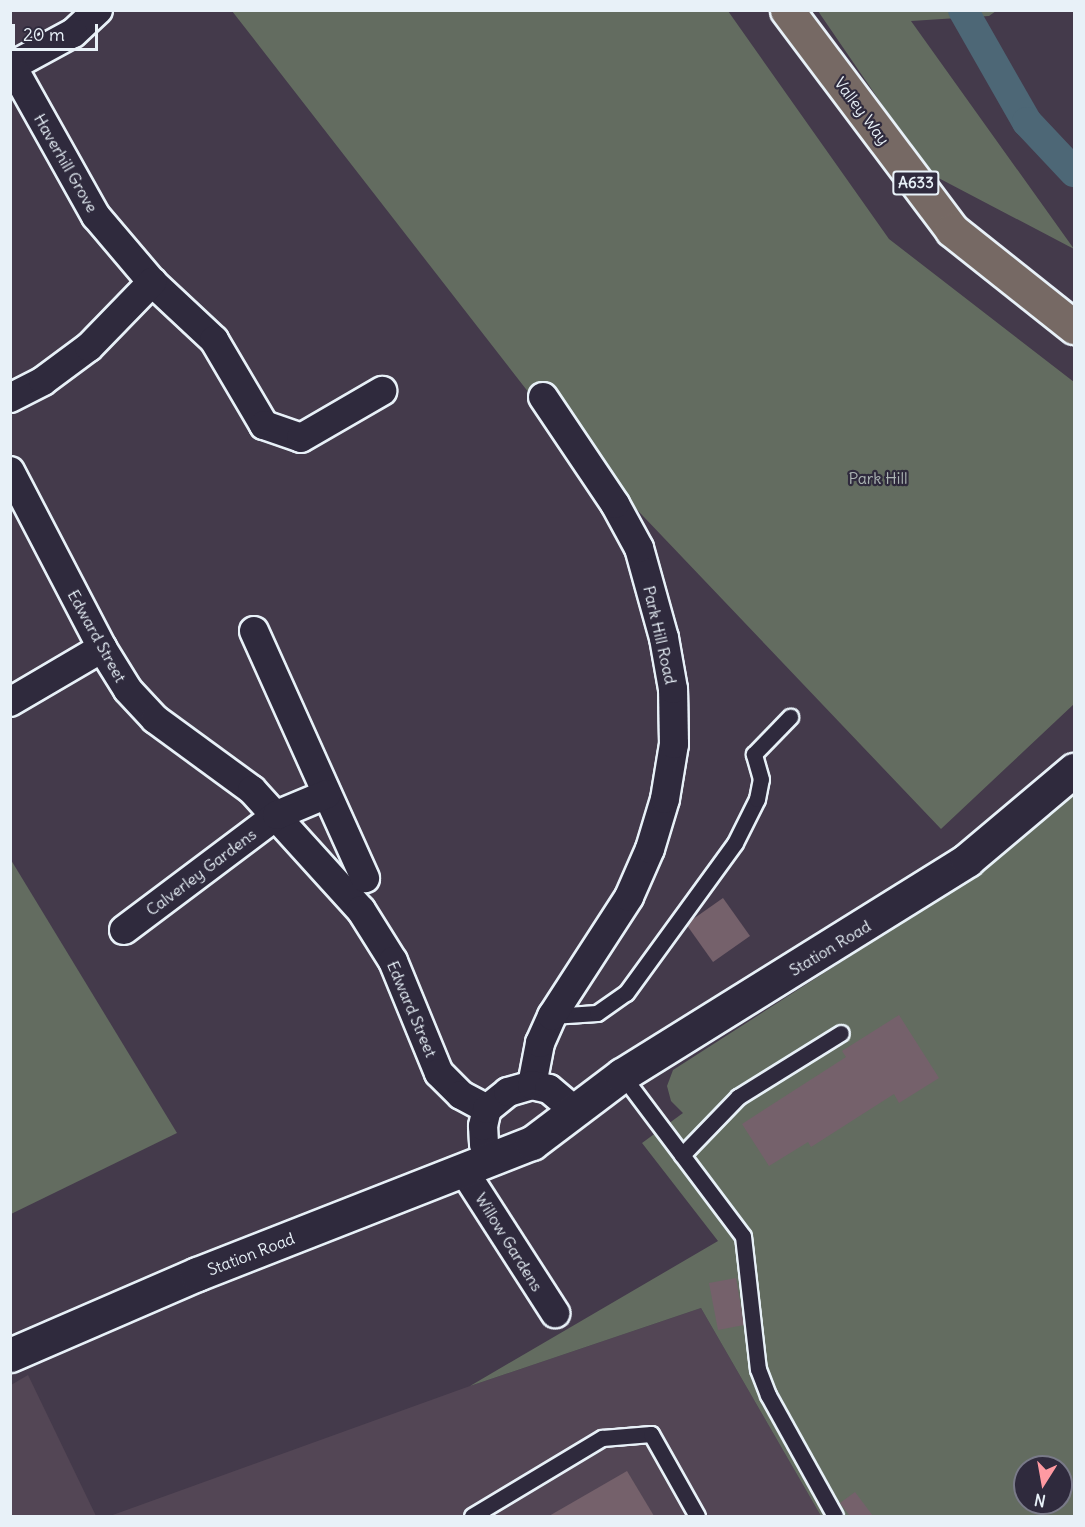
<!DOCTYPE html>
<html>
<head>
<meta charset="utf-8">
<style>
  body { margin:0 }
  #map { position:relative; width:1085px; height:1527px; overflow:hidden; background:#443a4b; font-family:Delius,sans-serif }
  div>[style] { position:absolute }
  .built>* { inset:0; background:#534655 }
  .green>* { inset:0; background:#636c60 }
  .canal>* { height:30px; margin:-15px; padding:0 15px; transform-origin:15px; border-radius:15px; background:#4d6776 }
  .building>* { inset:0; background:#75616b }
  .roads { filter:drop-shadow(2px 0 #e8f1f8) drop-shadow(-2px 0 #e8f1f8) drop-shadow(0 2px #e8f1f8) drop-shadow(0 -2px #e8f1f8) }
  .service>* { height:15px; margin:-7.5px; padding:0 7.5px; transform-origin:7.5px; border-radius:7.5px; background:#2f2a3d }
  .minor>* { height:28px; margin:-14px; padding:0 14px; transform-origin:14px; border-radius:14px; background:#2f2a3d }
  .secondary>* { height:33px; margin:-16.5px; padding:0 16.5px; transform-origin:16.5px; border-radius:16.5px; background:#2f2a3d }
  .primary>* { height:33px; margin:-16.5px; padding:0 16.5px; transform-origin:16.5px; border-radius:16.5px; background:#766964 }
  span { translate:-50% -50%; white-space:nowrap; text-align:center; line-height:1.15; -webkit-text-stroke:4.5px #2f2a3d; paint-order:stroke }
  .shield-label span { padding:2px 4px; background:#2f2a3d; border:2px solid; border-radius:4px; -webkit-text-stroke-width:0 }
  .shield-label { font-size:15px; color:#e8f1f8; font-weight:700 }
  .street-label { font-size:16px; color:#e8f1f8 }
  .park-label { font-size:16px; color:#acb5b4 }
  .frame { position:absolute; inset:0; border:12px solid #e8f1f8; pointer-events:none }
  .north { position:absolute; left:1013px; top:1455px; width:60px; height:60px; box-sizing:border-box; background:#2f2a3d; border:2px solid #797a88; border-radius:50%; rotate:191deg; font-size:16px; font-weight:700; line-height:24px; text-align:center; color:#e8f1f8 }
  .north::after { content:''; display:block; margin:auto; width:21px; height:27px; background:#ff9aa2; clip-path:polygon(50% 0,100% 100%,50% 72%,0 100%) }
  .scale { position:absolute; left:12px; top:24px; width:86px; height:27px; box-sizing:border-box; border:3px solid #e8f1f8; border-top:0; padding-left:8px; font-size:18px; line-height:21px; white-space:nowrap; color:#e8f1f8; -webkit-text-stroke:4px #2f2a3d; paint-order:stroke }
</style>
</head>
<body>
<div id="map">
  <div class="built">
    <div style="clip-path:polygon(701px 1308px,821px 1516px,110px 1516px,470px 1386px)"></div>
    <div style="clip-path:polygon(28px 1375px,96px 1516px,11px 1516px,11px 1385px)"></div>
  </div>
  <div class="green">
    <div style="clip-path:polygon(232px 11px,728px 11px,889px 239px,1074px 382px,1074px 704px,941px 829px,543px 411px)"></div>
    <div style="clip-path:polygon(818px 11px,996px 11px,989px 16px,911px 21px,1074px 249px,929px 173px)"></div>
    <div style="clip-path:polygon(evenodd,1074px 792px,1074px 1516px,821px 1516px,701px 1308px,470px 1386px,718px 1241px,642px 1143px,683px 1113px,671px 1101px,667px 1086px,673px 1070px,958px 887px,1074px 792px,1025px 1467px,1061px 1467px,1061px 1503px,1025px 1503px,1025px 1467px)"></div>
    <div style="clip-path:polygon(11px 860px,177px 1133px,11px 1214px,10px 1214px)"></div>
  </div>
  <div class="canal">
    <div style="left:963px;top:10px;width:129px;rotate:60.3deg"></div>
    <div style="left:1027px;top:122px;width:69px;rotate:46.8deg"></div>
  </div>
  <div class="building">
    <div style="clip-path:polygon(723px 898px,750px 936px,713px 962px,686px 924px)"></div>
    <div style="clip-path:polygon(899px 1015px,939px 1078px,899px 1103px,894px 1094px,811px 1147px,808px 1142px,769px 1166px,742px 1124px,846px 1057px,842px 1051px)"></div>
    <div style="clip-path:polygon(736px 1278px,744px 1325px,718px 1330px,709px 1283px)"></div>
    <div style="clip-path:polygon(627px 1471px,654px 1516px,549px 1516px)"></div>
    <div style="clip-path:polygon(855px 1492px,873px 1516px,850px 1516px,840px 1503px)"></div>
  </div>
  <div class="roads">
    <div class="service">
      <div style="left:552px;top:1016px;width:45px;rotate:-3.8deg"></div>
      <div style="left:597px;top:1013px;width:35px;rotate:-35deg"></div>
      <div style="left:626px;top:993px;width:185px;rotate:-54deg"></div>
      <div style="left:735px;top:843px;width:49px;rotate:-63.4deg"></div>
      <div style="left:757px;top:799px;width:20px;rotate:-79deg"></div>
      <div style="left:761px;top:779px;width:26px;rotate:-106deg"></div>
      <div style="left:754px;top:754px;width:52px;rotate:-45.8deg"></div>
      <div style="left:622px;top:1075px;width:201px;rotate:53.1deg"></div>
      <div style="left:743px;top:1236px;width:134px;rotate:83.6deg"></div>
      <div style="left:758px;top:1369px;width:28px;rotate:69deg"></div>
      <div style="left:768px;top:1395px;width:138px;rotate:61deg"></div>
      <div style="left:682px;top:1155px;width:81px;rotate:-46deg"></div>
      <div style="left:738px;top:1097px;width:121px;rotate:-31.9deg"></div>
      <div style="left:472px;top:1516px;width:152px;rotate:-31deg"></div>
      <div style="left:602px;top:1438px;width:49px;rotate:-4.7deg"></div>
      <div style="left:651px;top:1434px;width:94px;rotate:60.7deg"></div>
    </div>
    <div class="minor">
      <div style="left:98px;top:10px;width:34px;rotate:137deg"></div>
      <div style="left:73px;top:33px;width:69px;rotate:151.6deg"></div>
      <div style="left:12px;top:66px;width:172px;rotate:60.8deg"></div>
      <div style="left:96px;top:216px;width:87px;rotate:49.7deg"></div>
      <div style="left:152px;top:282px;width:85px;rotate:43.1deg"></div>
      <div style="left:214px;top:340px;width:99px;rotate:59.5deg"></div>
      <div style="left:264px;top:425px;width:39px;rotate:19deg"></div>
      <div style="left:301px;top:438px;width:94px;rotate:-30.1deg"></div>
      <div style="left:10px;top:398px;width:37px;rotate:-27deg"></div>
      <div style="left:43px;top:381px;width:57px;rotate:-36.5deg"></div>
      <div style="left:89px;top:347px;width:91px;rotate:-45.9deg"></div>
      <div style="left:10px;top:471px;width:199px;rotate:62.5deg"></div>
      <div style="left:102px;top:648px;width:49px;rotate:58.2deg"></div>
      <div style="left:128px;top:690px;width:40px;rotate:47deg"></div>
      <div style="left:155px;top:719px;width:120px;rotate:36.2deg"></div>
      <div style="left:252px;top:790px;width:162px;rotate:47.8deg"></div>
      <div style="left:361px;top:910px;width:60px;rotate:57.9deg"></div>
      <div style="left:393px;top:961px;width:121px;rotate:67.7deg"></div>
      <div style="left:439px;top:1073px;width:31px;rotate:45deg"></div>
      <div style="left:461px;top:1095px;width:30px;rotate:28deg"></div>
      <div style="left:254px;top:631px;width:271px;rotate:65.8deg"></div>
      <div style="left:10px;top:702px;width:107px;rotate:-30.4deg"></div>
      <div style="left:124px;top:930px;width:191px;rotate:-36.9deg"></div>
      <div style="left:277px;top:815px;width:54px;rotate:-22.8deg"></div>
      <div style="left:532px;top:1085px;width:43px;rotate:-79.2deg"></div>
      <div style="left:540px;top:1043px;width:30px;rotate:-66deg"></div>
      <div style="left:552px;top:1016px;width:142px;rotate:-57.1deg"></div>
      <div style="left:629px;top:897px;width:52px;rotate:-66.4deg"></div>
      <div style="left:650px;top:849px;width:52px;rotate:-73.3deg"></div>
      <div style="left:665px;top:799px;width:56px;rotate:-80.7deg"></div>
      <div style="left:674px;top:744px;width:55px;rotate:-91deg"></div>
      <div style="left:673px;top:689px;width:52px;rotate:-100deg"></div>
      <div style="left:664px;top:638px;width:93px;rotate:-105.5deg"></div>
      <div style="left:639px;top:548px;width:50px;rotate:-118.6deg"></div>
      <div style="left:615px;top:504px;width:129px;rotate:-123.9deg"></div>
      <div style="left:493px;top:1159px;width:17px;rotate:-121deg"></div>
      <div style="left:484px;top:1144px;width:18px;rotate:-93deg"></div>
      <div style="left:483px;top:1126px;width:17px;rotate:-77deg"></div>
      <div style="left:487px;top:1109px;width:27px;rotate:-39deg"></div>
      <div style="left:508px;top:1092px;width:25px;rotate:-16deg"></div>
      <div style="left:532px;top:1085px;width:17px;rotate:13deg"></div>
      <div style="left:549px;top:1089px;width:34px;rotate:40deg"></div>
      <div style="left:464px;top:1171px;width:169px;rotate:57.3deg"></div>
    </div>
    <div class="secondary">
      <div style="left:10px;top:1355px;width:204px;rotate:-23.4deg"></div>
      <div style="left:197px;top:1274px;width:360px;rotate:-21.4deg"></div>
      <div style="left:532px;top:1143px;width:113px;rotate:-37.1deg"></div>
      <div style="left:622px;top:1075px;width:407px;rotate:-31.9deg"></div>
      <div style="left:967px;top:860px;width:140px;rotate:-40.1deg"></div>
    </div>
    <div class="primary">
      <div style="left:787px;top:10px;width:275px;rotate:53.1deg"></div>
      <div style="left:952px;top:230px;width:156px;rotate:38.5deg"></div>
    </div>
  </div>
  <div class="shield-label">
    <span style="left:916px;top:183px">A633</span>
  </div>
  <div class="street-label">
    <span style="left:862px;top:111px;rotate:53deg">Valley Way</span>
    <span style="left:66px;top:163px;rotate:60deg">Haverhill Grove</span>
    <span style="left:660px;top:635px;rotate:77deg">Park Hill Road</span>
    <span style="left:97px;top:636px;rotate:61deg">Edward Street</span>
    <span style="left:201px;top:872px;rotate:-37deg">Calverley Gardens</span>
    <span style="left:830px;top:948px;rotate:-31deg">Station Road</span>
    <span style="left:412px;top:1009px;rotate:67deg">Edward Street</span>
    <span style="left:509px;top:1242px;rotate:58deg">Willow Gardens</span>
    <span style="left:251px;top:1254px;rotate:-21deg">Station Road</span>
  </div>
  <div class="park-label">
    <span style="left:878px;top:478px">Park Hill</span>
  </div>
  <div class="frame"></div>
  <div class="north">N</div>
  <div class="scale">20 m</div>
</div>
</body>
</html>
